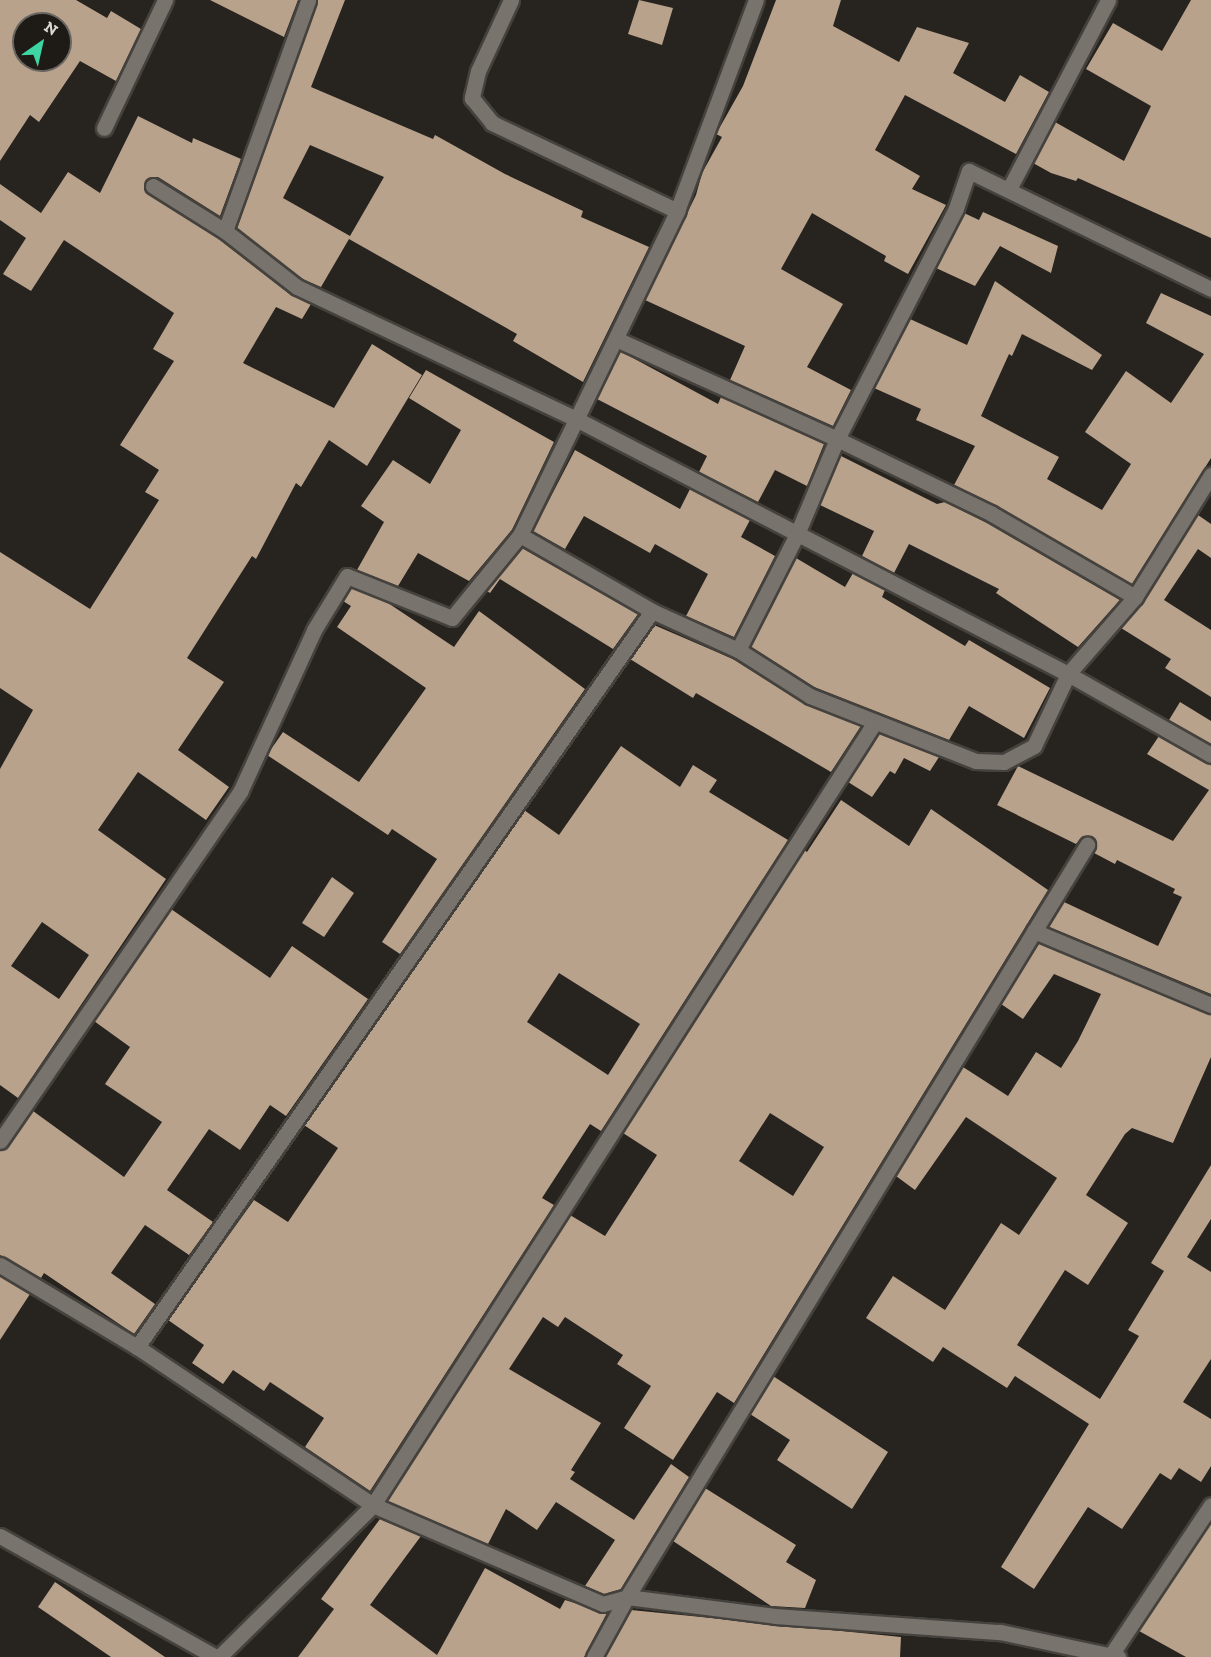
<!DOCTYPE html>
<html>
<head>
<meta charset="utf-8">
<style>
  body { margin:0 }
  #map { position:relative; width:1211px; height:1657px; overflow:hidden; background:#27231f; font-family:"Zilla Slab",serif }
  div>[style] { position:absolute }
  .building>* { inset:0; background:#b8a28b }
  .roads { filter:drop-shadow(2px 0 #45423e) drop-shadow(-2px 0 #45423e) drop-shadow(0 2px #45423e) drop-shadow(0 -2px #45423e) }
  .minor>* { height:15px; margin:-7.5px; padding:0 7.5px; transform-origin:7.5px; border-radius:7.5px; background:#78736d }
  span { translate:-50% -50%; white-space:nowrap; text-align:center; line-height:1.15; -webkit-text-stroke:6px #1e1a16; paint-order:stroke }
  .north { position:absolute; left:12px; top:12px; width:60px; height:60px; box-sizing:border-box; background:#1e1a16; border:2px solid #696662; border-radius:50%; rotate:34deg; font-size:16px; font-weight:700; line-height:24px; text-align:center; color:#dad7d4 }
  .north::after { content:''; display:block; margin:auto; width:21px; height:27px; background:#3ed4a3; clip-path:polygon(50% 0,100% 100%,50% 72%,0 100%) }
</style>
</head>
<body>
<div id="map">
  <div class="building">
    <div style="clip-path:polygon(evenodd,0 0,76px 0,107px 18px,111px 11px,141px 29px,116px 81px,80px 61px,39px 122px,30px 115px,0 161px,0 0,24px 24px,60px 24px,60px 60px,24px 60px,24px 24px)"></div>
    <div style="clip-path:polygon(210px 0,298px 0,284px 37px)"></div>
    <div style="clip-path:polygon(evenodd,318px 0,345px 0,311px 87px,433px 139px,435px 135px,505px 174px,583px 211px,581px 217px,649px 247px,583px 382px,513px 341px,517px 334px,349px 239px,321px 287px,302px 279px,237px 228px,318px 0,310px 145px,384px 177px,350px 236px,283px 198px,310px 145px)"></div>
    <div style="clip-path:polygon(639px 0,673px 8px,662px 45px,628px 34px)"></div>
    <div style="clip-path:polygon(776px 0,841px 0,833px 26px,899px 62px,917px 27px,969px 43px,953px 73px,1005px 102px,1020px 75px,1049px 92px,1016px 154px,905px 95px,875px 150px,920px 176px,912px 189px,946px 205px,908px 274px,884px 261px,886px 256px,812px 213px,781px 269px,843px 304px,807px 367px,851px 390px,833px 426px,730px 380px,745px 346px,645px 300px,696px 195px,702px 173px,722px 137px,716px 134px,743px 86px)"></div>
    <div style="clip-path:polygon(1191px 0,1211px 0,1211px 238px,1078px 178px,1076px 181px,1051px 173px,1033px 163px,1055px 122px,1124px 161px,1151px 106px,1086px 69px,1113px 23px,1162px 51px)"></div>
    <div style="clip-path:polygon(evenodd,138px 116px,192px 143px,193px 138px,241px 159px,220px 216px,158px 177px,148px 178px,144px 190px,219px 239px,291px 295px,311px 304px,302px 319px,276px 307px,243px 363px,334px 408px,372px 344px,422px 375px,367px 466px,329px 440px,301px 487px,296px 483px,256px 559px,252px 556px,187px 658px,224px 682px,178px 750px,229px 787px,206px 820px,138px 772px,98px 830px,166px 879px,18px 1098px,0 1085px,0 769px,33px 710px,0 688px,0 552px,90px 609px,159px 500px,145px 492px,159px 470px,120px 445px,174px 361px,153px 349px,174px 313px,64px 240px,31px 291px,3px 274px,26px 238px,0 220px,0 184px,41px 213px,68px 172px,100px 193px,138px 116px,42px 922px,89px 955px,59px 999px,11px 966px,42px 922px)"></div>
    <div style="clip-path:polygon(983px 212px,1058px 246px,1051px 273px,1000px 246px,975px 286px,936px 268px,964px 213px,979px 220px)"></div>
    <div style="clip-path:polygon(995px 281px,1102px 355px,1092px 370px,1022px 334px,1012px 356px,1009px 354px,981px 416px,1059px 457px,1047px 479px,1102px 510px,1131px 464px,1085px 432px,1126px 371px,1171px 403px,1204px 354px,1146px 323px,1161px 293px,1211px 316px,1211px 458px,1132px 584px,954px 485px,975px 446px,916px 420px,921px 409px,874px 388px,910px 319px,967px 345px)"></div>
    <div style="clip-path:polygon(620px 351px,718px 404px,721px 397px,824px 444px,807px 486px,775px 470px,758px 502px,699px 472px,707px 456px,597px 399px)"></div>
    <div style="clip-path:polygon(426px 370px,554px 442px,512px 530px,469px 581px,418px 553px,398px 586px,357px 570px,384px 522px,361px 506px,393px 460px,430px 484px,461px 430px,409px 398px)"></div>
    <div style="clip-path:polygon(575px 450px,680px 509px,690px 489px,750px 520px,741px 537px,775px 556px,734px 637px,686px 616px,708px 574px,655px 544px,650px 553px,584px 516px,565px 549px,533px 531px)"></div>
    <div style="clip-path:polygon(841px 456px,937px 504px,945px 502px,987px 523px,1120px 600px,1078px 647px,996px 593px,999px 589px,909px 544px,894px 573px,862px 556px,874px 531px,820px 505px)"></div>
    <div style="clip-path:polygon(1198px 515px,1211px 524px,1211px 558px,1198px 549px,1164px 600px,1211px 630px,1211px 697px,1165px 668px,1171px 659px,1121px 628px,1143px 602px)"></div>
    <div style="clip-path:polygon(522px 548px,638px 614px,613px 649px,500px 579px,490px 593px,487px 591px)"></div>
    <div style="clip-path:polygon(796px 558px,845px 587px,853px 573px,885px 590px,882px 597px,965px 646px,969px 640px,1050px 688px,1024px 738px,969px 706px,949px 740px,814px 687px,751px 647px)"></div>
    <div style="clip-path:polygon(351px 588px,388px 603px,454px 647px,479px 611px,585px 689px,400px 954px,382px 942px,437px 859px,392px 829px,388px 835px,267px 755px,283px 732px,359px 782px,426px 688px,337px 627px,351px 606px,343px 601px)"></div>
    <div style="clip-path:polygon(654px 625px,733px 659px,805px 704px,861px 726px,831px 772px,696px 693px,693px 698px,630px 659px)"></div>
    <div style="clip-path:polygon(1180px 702px,1211px 721px,1211px 744px,1169px 720px)"></div>
    <div style="clip-path:polygon(879px 734px,939px 757px,930px 771px,904px 758px,895px 774px,890px 771px,872px 797px,848px 782px)"></div>
    <div style="clip-path:polygon(1159px 736px,1211px 765px,1211px 994px,1049px 927px,1064px 902px,1158px 946px,1182px 897px,1173px 893px,1175px 889px,1117px 860px,1115px 864px,1094px 853px,1097px 845px,1092px 836px,1083px 836px,1076px 844px,997px 805px,1018px 766px,1173px 841px,1209px 790px,1147px 754px)"></div>
    <div style="clip-path:polygon(evenodd,621px 746px,680px 787px,693px 765px,717px 780px,709px 792px,788px 840px,601px 1131px,590px 1124px,542px 1198px,554px 1205px,370px 1491px,305px 1447px,324px 1418px,270px 1382px,264px 1391px,233px 1370px,223px 1384px,192px 1363px,204px 1345px,168px 1320px,254px 1200px,288px 1222px,338px 1148px,304px 1125px,524px 810px,559px 835px,621px 746px,559px 973px,640px 1024px,608px 1075px,527px 1022px,559px 973px)"></div>
    <div style="clip-path:polygon(evenodd,841px 800px,909px 846px,931px 809px,1048px 890px,734px 1403px,717px 1392px,673px 1460px,624px 1428px,651px 1386px,617px 1364px,623px 1355px,565px 1317px,558px 1327px,543px 1317px,509px 1369px,601px 1423px,571px 1470px,575px 1472px,570px 1479px,634px 1520px,671px 1464px,689px 1477px,621px 1589px,604px 1594px,585px 1586px,615px 1540px,556px 1502px,537px 1530px,506px 1509px,488px 1544px,387px 1501px,570px 1215px,605px 1236px,657px 1155px,623px 1133px,804px 850px,807px 852px,841px 800px,770px 1113px,824px 1147px,793px 1196px,739px 1161px,770px 1113px)"></div>
    <div style="clip-path:polygon(332px 877px,354px 893px,324px 937px,302px 923px)"></div>
    <div style="clip-path:polygon(171px 909px,270px 978px,292px 946px,368px 999px,286px 1116px,270px 1105px,240px 1150px,209px 1129px,167px 1190px,213px 1222px,189px 1255px,145px 1225px,111px 1273px,155px 1304px,134px 1334px,44px 1273px,41px 1278px,0 1255px,0 1151px,8px 1147px,33px 1111px,124px 1177px,162px 1122px,105px 1084px,130px 1047px,94px 1021px)"></div>
    <div style="clip-path:polygon(1038px 943px,1211px 1015px,1211px 1057px,1173px 1143px,1132px 1128px,1125px 1134px,1086px 1195px,1128px 1223px,1088px 1285px,1065px 1270px,1017px 1345px,1100px 1399px,1139px 1336px,1128px 1330px,1164px 1271px,1151px 1263px,1211px 1165px,1211px 1219px,1187px 1257px,1211px 1272px,1211px 1359px,1183px 1402px,1211px 1419px,1211px 1466px,1201px 1482px,1179px 1468px,1171px 1480px,1160px 1473px,1122px 1529px,1088px 1507px,1034px 1589px,1001px 1567px,1089px 1424px,1015px 1376px,1007px 1388px,943px 1347px,933px 1362px,866px 1318px,893px 1276px,945px 1310px,1001px 1223px,1019px 1235px,1057px 1178px,966px 1117px,915px 1190px,896px 1176px,963px 1067px,1008px 1096px,1036px 1052px,1061px 1068px,1078px 1041px,1101px 994px,1054px 974px,1023px 1019px,1001px 1004px)"></div>
    <div style="clip-path:polygon(0 1276px,30px 1294px,0 1340px)"></div>
    <div style="clip-path:polygon(773px 1376px,888px 1452px,852px 1509px,777px 1460px,790px 1440px,750px 1414px)"></div>
    <div style="clip-path:polygon(705px 1488px,796px 1545px,786px 1562px,816px 1580px,805px 1608px,771px 1606px,673px 1541px)"></div>
    <div style="clip-path:polygon(380px 1519px,421px 1536px,370px 1605px,437px 1655px,485px 1568px,560px 1609px,565px 1600px,607px 1613px,584px 1657px,298px 1657px,334px 1609px,321px 1599px)"></div>
    <div style="clip-path:polygon(1211px 1523px,1211px 1657px,1186px 1657px,1139px 1631px)"></div>
    <div style="clip-path:polygon(55px 1582px,165px 1657px,111px 1657px,38px 1607px)"></div>
    <div style="clip-path:polygon(631px 1610px,901px 1637px,900px 1657px,605px 1657px)"></div>
  </div>
  <div class="roads">
    <div class="minor">
      <div style="left:511px;top:0;width:78px;rotate:114.9deg"></div>
      <div style="left:478px;top:71px;width:28px;rotate:103deg"></div>
      <div style="left:472px;top:98px;width:32px;rotate:51deg"></div>
      <div style="left:492px;top:123px;width:205px;rotate:25.4deg"></div>
      <div style="left:104px;top:128px;width:142px;rotate:-64.5deg"></div>
      <div style="left:153px;top:186px;width:85px;rotate:32deg"></div>
      <div style="left:225px;top:231px;width:91px;rotate:37.9deg"></div>
      <div style="left:297px;top:287px;width:311px;rotate:25.3deg"></div>
      <div style="left:578px;top:420px;width:552px;rotate:27.4deg"></div>
      <div style="left:1068px;top:674px;width:164px;rotate:29.5deg"></div>
      <div style="left:1010px;top:187px;width:211px;rotate:-62.3deg"></div>
      <div style="left:225px;top:231px;width:245px;rotate:-70.2deg"></div>
      <div style="left:616px;top:339px;width:243px;rotate:24.3deg"></div>
      <div style="left:837px;top:439px;width:172px;rotate:25.8deg"></div>
      <div style="left:992px;top:514px;width:165px;rotate:30.1deg"></div>
      <div style="left:520px;top:535px;width:360px;rotate:-64.1deg"></div>
      <div style="left:677px;top:211px;width:225px;rotate:-69.5deg"></div>
      <div style="left:738px;top:650px;width:130px;rotate:-63deg"></div>
      <div style="left:797px;top:534px;width:103px;rotate:-67.2deg"></div>
      <div style="left:837px;top:439px;width:260px;rotate:-62.7deg"></div>
      <div style="left:956px;top:208px;width:39px;rotate:-71deg"></div>
      <div style="left:969px;top:171px;width:269px;rotate:26deg"></div>
      <div style="left:1034px;top:931px;width:192px;rotate:22.7deg"></div>
      <div style="left:0;top:1141px;width:424px;rotate:-55.5deg"></div>
      <div style="left:240px;top:792px;width:178px;rotate:-65.4deg"></div>
      <div style="left:314px;top:630px;width:63px;rotate:-58.6deg"></div>
      <div style="left:347px;top:576px;width:113px;rotate:21.8deg"></div>
      <div style="left:452px;top:618px;width:107px;rotate:-50.7deg"></div>
      <div style="left:520px;top:535px;width:152px;rotate:29.9deg"></div>
      <div style="left:652px;top:611px;width:94px;rotate:24.4deg"></div>
      <div style="left:738px;top:650px;width:85px;rotate:32.6deg"></div>
      <div style="left:810px;top:696px;width:178px;rotate:21.4deg"></div>
      <div style="left:976px;top:761px;width:28px;rotate:2deg"></div>
      <div style="left:1004px;top:762px;width:34px;rotate:-28deg"></div>
      <div style="left:1034px;top:746px;width:80px;rotate:-64.7deg"></div>
      <div style="left:1068px;top:674px;width:102px;rotate:-49deg"></div>
      <div style="left:1135px;top:597px;width:144px;rotate:-58.1deg"></div>
      <div style="left:0;top:1265px;width:160px;rotate:30.9deg"></div>
      <div style="left:137px;top:1347px;width:284px;rotate:33.8deg"></div>
      <div style="left:373px;top:1505px;width:250px;rotate:23.3deg"></div>
      <div style="left:603px;top:1604px;width:25px;rotate:-16deg"></div>
      <div style="left:627px;top:1597px;width:149px;rotate:7.3deg"></div>
      <div style="left:775px;top:1616px;width:226px;rotate:4.1deg"></div>
      <div style="left:1000px;top:1632px;width:121px;rotate:12deg"></div>
      <div style="left:137px;top:1347px;width:898px;rotate:-55.02deg"></div>
      <div style="left:0;top:1536px;width:248px;rotate:29.3deg"></div>
      <div style="left:1111px;top:1655px;width:180px;rotate:-56.3deg"></div>
      <div style="left:219px;top:1657px;width:216px;rotate:-44.6deg"></div>
      <div style="left:373px;top:1505px;width:930px;rotate:-57.34deg"></div>
      <div style="left:594px;top:1657px;width:68px;rotate:-61.2deg"></div>
      <div style="left:627px;top:1597px;width:882px;rotate:-58.55deg"></div>
    </div>
  </div>
  <div class="north">N</div>
</div>
</body>
</html>
